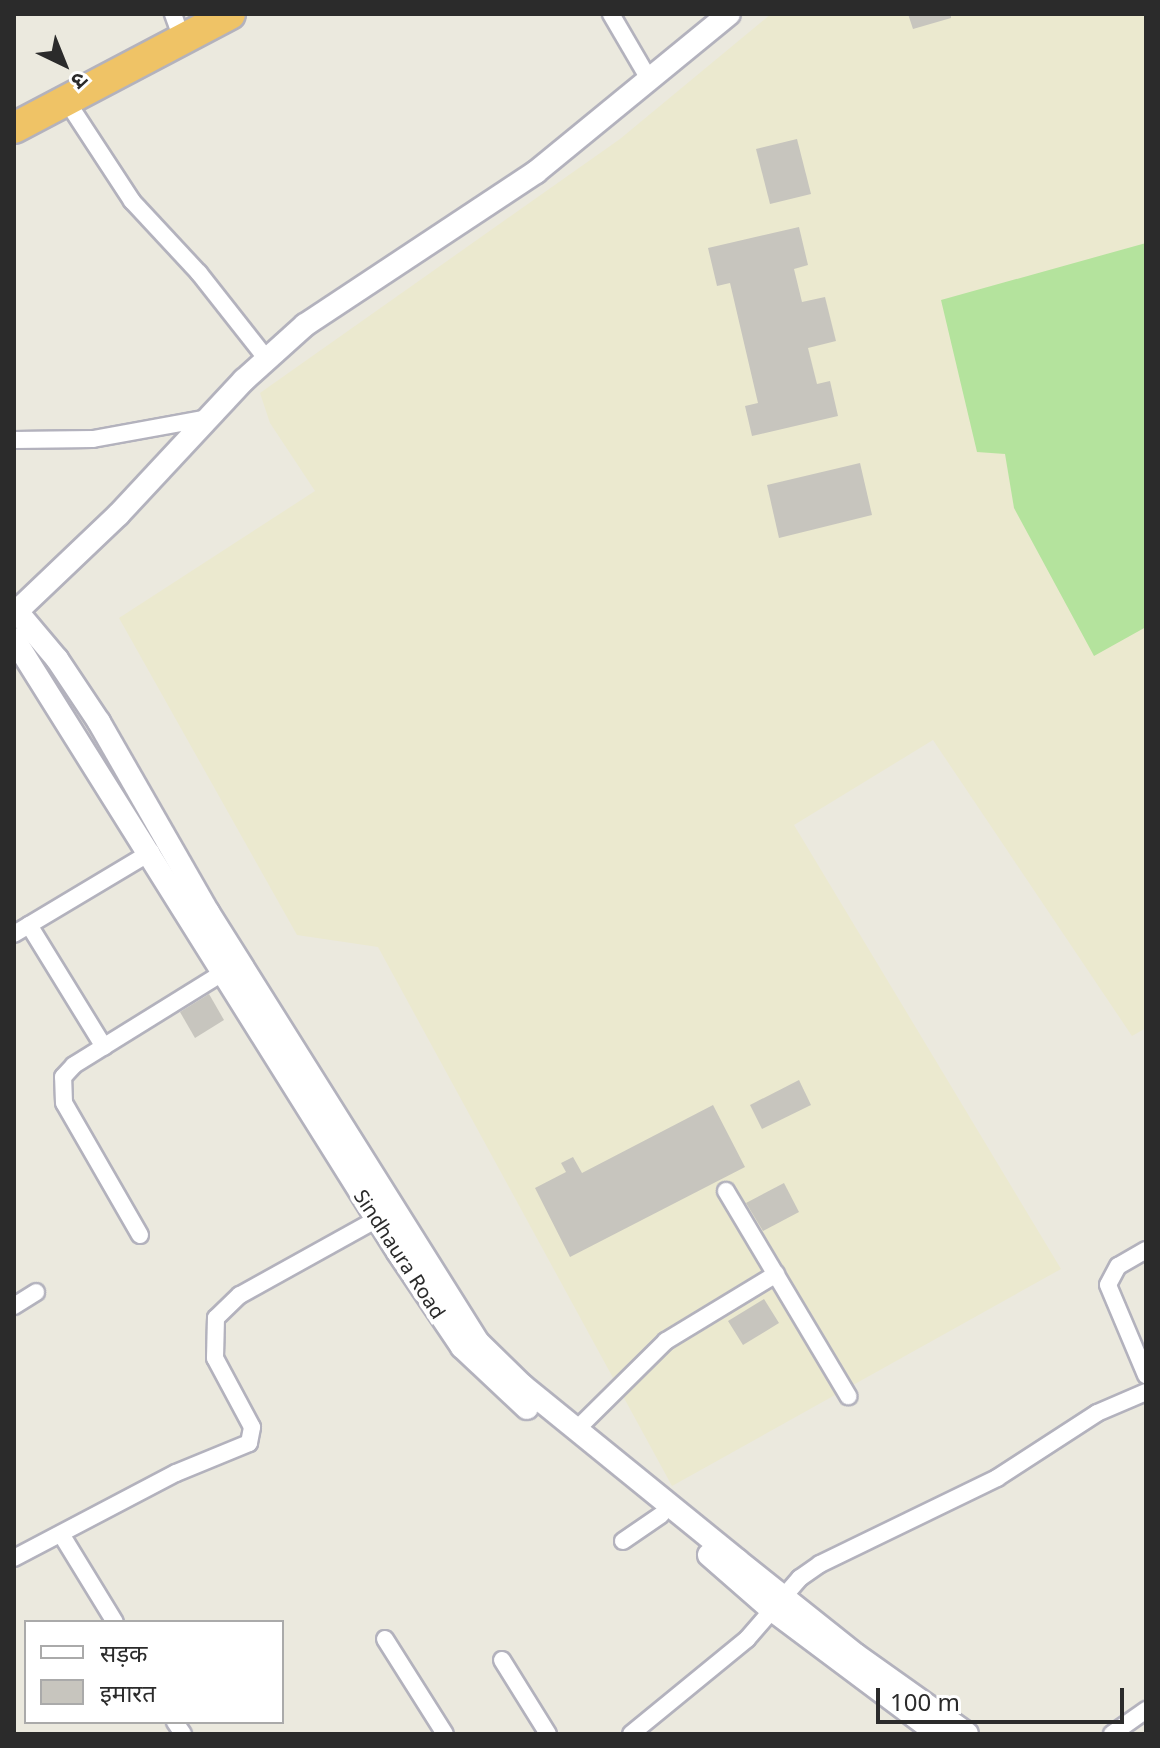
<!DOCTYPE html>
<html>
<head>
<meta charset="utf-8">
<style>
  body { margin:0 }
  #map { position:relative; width:1160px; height:1748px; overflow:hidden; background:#ebe9de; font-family:"Noto Sans","Noto Sans Devanagari",sans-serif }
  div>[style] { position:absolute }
  .education>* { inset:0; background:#ebe9cf }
  .pitch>* { inset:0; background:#b4e39d }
  .building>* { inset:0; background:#c7c5be }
  .roads { filter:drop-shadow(2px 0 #b3b2bd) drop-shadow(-2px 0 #b3b2bd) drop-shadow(0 2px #b3b2bd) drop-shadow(0 -2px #b3b2bd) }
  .street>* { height:16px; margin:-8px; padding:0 8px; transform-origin:8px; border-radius:8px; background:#fff }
  .secondary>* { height:22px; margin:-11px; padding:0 11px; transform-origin:11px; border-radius:11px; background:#fff }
  .highway>* { height:30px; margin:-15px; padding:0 15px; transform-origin:15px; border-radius:15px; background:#efc366 }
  span { translate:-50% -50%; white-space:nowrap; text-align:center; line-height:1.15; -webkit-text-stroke:8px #fff; paint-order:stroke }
  .street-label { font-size:20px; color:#2b2b2b }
  .frame { position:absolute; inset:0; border:16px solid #2b2b2b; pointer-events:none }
  .legend { position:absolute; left:24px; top:1620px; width:260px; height:104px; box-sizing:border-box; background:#fff; border:2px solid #aaa; margin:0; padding:10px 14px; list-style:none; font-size:24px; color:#2b2b2b }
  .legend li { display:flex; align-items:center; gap:16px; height:40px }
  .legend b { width:40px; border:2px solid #aaa }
  .north { position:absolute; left:24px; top:24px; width:80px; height:80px; -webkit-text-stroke:6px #fff; paint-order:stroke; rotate:137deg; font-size:22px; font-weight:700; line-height:32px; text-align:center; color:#2b2b2b }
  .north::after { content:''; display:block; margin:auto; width:28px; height:36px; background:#2b2b2b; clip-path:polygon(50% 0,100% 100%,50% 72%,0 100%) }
  .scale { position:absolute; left:876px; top:1688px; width:248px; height:36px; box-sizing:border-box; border:4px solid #2b2b2b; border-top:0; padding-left:10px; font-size:24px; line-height:28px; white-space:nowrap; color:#2b2b2b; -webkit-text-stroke:6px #fff; paint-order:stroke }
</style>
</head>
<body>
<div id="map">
  <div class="education">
    <div style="clip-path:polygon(771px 14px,1146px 14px,1146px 1028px,1132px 1036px,933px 740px,794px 825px,1061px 1269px,672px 1486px,378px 947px,297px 935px,119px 618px,315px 491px,270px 423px,260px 393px,620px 139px)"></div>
  </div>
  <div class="pitch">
    <div style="clip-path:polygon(1146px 243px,1146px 627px,1094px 656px,1014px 508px,1005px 454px,977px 452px,941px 300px)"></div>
  </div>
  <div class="building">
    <div style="clip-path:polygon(908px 14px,951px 14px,951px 18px,913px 29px)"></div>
    <div style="clip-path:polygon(797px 139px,811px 194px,770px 204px,756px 149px)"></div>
    <div style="clip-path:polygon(799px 227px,808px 265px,794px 269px,802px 302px,825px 297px,836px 341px,808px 348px,817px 384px,830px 381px,838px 416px,752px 436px,745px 406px,758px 403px,730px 283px,717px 286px,708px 248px)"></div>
    <div style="clip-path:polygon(860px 463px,872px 515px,779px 538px,767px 485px)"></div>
    <div style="clip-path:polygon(209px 994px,224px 1020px,195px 1038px,180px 1012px)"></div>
    <div style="clip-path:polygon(799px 1080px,811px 1105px,762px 1129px,750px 1105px)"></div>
    <div style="clip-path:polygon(713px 1105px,745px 1167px,570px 1257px,535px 1188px,566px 1172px,561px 1163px,573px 1157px,582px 1173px)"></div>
    <div style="clip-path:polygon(784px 1183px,799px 1212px,763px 1231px,746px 1203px)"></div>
    <div style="clip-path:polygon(764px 1299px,779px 1323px,743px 1345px,728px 1321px)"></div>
  </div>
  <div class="roads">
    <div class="street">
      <div style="left:173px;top:14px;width:12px;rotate:70deg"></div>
      <div style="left:611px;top:14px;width:75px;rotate:59.7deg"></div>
      <div style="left:66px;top:100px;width:121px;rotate:56.8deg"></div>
      <div style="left:132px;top:201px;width:98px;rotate:47.1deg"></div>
      <div style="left:199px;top:273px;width:108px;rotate:51.8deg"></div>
      <div style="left:14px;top:440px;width:79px;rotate:-0.7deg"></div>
      <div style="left:93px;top:439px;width:118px;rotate:-10.3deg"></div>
      <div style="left:29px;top:925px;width:143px;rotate:58.4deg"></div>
      <div style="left:14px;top:934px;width:160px;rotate:-30.9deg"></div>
      <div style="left:726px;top:1191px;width:239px;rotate:59.2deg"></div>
      <div style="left:140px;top:1235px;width:152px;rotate:-119.9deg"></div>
      <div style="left:64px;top:1103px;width:26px;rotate:-92deg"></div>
      <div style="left:63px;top:1077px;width:16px;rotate:-47deg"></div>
      <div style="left:74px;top:1065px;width:176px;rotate:-31.8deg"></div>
      <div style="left:1146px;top:1250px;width:32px;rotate:150deg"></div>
      <div style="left:1118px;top:1266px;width:21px;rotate:118deg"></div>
      <div style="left:1108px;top:1285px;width:98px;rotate:67.1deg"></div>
      <div style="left:14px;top:1306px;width:26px;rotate:-32deg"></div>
      <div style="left:577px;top:1429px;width:125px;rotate:-44.7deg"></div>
      <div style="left:666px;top:1341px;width:129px;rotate:-31.3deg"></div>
      <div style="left:61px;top:1534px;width:103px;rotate:58.5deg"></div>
      <div style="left:623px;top:1541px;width:46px;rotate:-34.4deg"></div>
      <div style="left:14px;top:1558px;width:183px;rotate:-27.7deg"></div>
      <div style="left:176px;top:1473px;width:79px;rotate:-22.3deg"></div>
      <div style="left:249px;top:1443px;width:16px;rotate:-79deg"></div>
      <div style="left:252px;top:1427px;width:78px;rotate:-118.2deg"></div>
      <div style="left:215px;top:1358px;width:40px;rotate:-88.6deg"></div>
      <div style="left:216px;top:1318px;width:33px;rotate:-44deg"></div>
      <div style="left:240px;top:1295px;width:157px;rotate:-29deg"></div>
      <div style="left:385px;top:1639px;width:112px;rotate:57.7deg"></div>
      <div style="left:502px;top:1660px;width:87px;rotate:58.1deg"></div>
      <div style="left:175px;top:1722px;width:14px;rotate:56deg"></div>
      <div style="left:631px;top:1734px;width:150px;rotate:-39.3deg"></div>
      <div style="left:747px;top:1639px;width:81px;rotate:-49deg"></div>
      <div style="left:800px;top:1578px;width:24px;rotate:-35deg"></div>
      <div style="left:820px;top:1564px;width:197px;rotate:-25.9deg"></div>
      <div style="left:997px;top:1478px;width:119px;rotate:-33deg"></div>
      <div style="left:1097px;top:1413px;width:53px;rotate:-23.2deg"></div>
      <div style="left:1112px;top:1734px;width:42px;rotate:-35.2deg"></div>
    </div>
    <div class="secondary">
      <div style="left:14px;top:608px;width:67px;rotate:49.9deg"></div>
      <div style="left:57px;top:659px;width:76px;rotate:56.3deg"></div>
      <div style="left:99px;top:722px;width:219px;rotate:60.2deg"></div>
      <div style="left:208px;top:912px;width:508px;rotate:57.88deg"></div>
      <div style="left:478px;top:1342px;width:63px;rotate:44.4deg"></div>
      <div style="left:523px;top:1386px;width:276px;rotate:39.1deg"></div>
      <div style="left:737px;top:1560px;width:152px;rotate:38.6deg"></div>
      <div style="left:856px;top:1655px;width:136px;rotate:35.4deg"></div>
      <div style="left:14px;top:614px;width:145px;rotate:-43.6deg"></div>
      <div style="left:119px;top:514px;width:183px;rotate:-47deg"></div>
      <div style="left:244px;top:380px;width:82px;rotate:-42deg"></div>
      <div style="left:305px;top:325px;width:277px;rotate:-33.5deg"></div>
      <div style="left:536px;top:172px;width:249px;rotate:-39.3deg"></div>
      <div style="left:14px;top:639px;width:723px;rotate:57.94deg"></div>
      <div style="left:398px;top:1252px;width:115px;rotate:56deg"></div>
      <div style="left:462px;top:1347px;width:89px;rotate:43.2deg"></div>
      <div style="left:709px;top:1555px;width:82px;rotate:41.1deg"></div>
      <div style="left:771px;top:1609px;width:209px;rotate:36.8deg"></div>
    </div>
    <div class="highway">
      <div style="left:14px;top:128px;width:244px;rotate:-27.8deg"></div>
    </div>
  </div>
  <div class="street-label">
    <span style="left:400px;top:1254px;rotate:57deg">Sindhaura Road</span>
  </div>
  <div class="frame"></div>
  <ul class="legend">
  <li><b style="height:10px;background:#fff"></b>सड़क</li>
  <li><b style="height:22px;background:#c7c5be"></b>इमारत</li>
  </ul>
  <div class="north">उ</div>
  <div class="scale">100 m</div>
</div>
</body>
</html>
